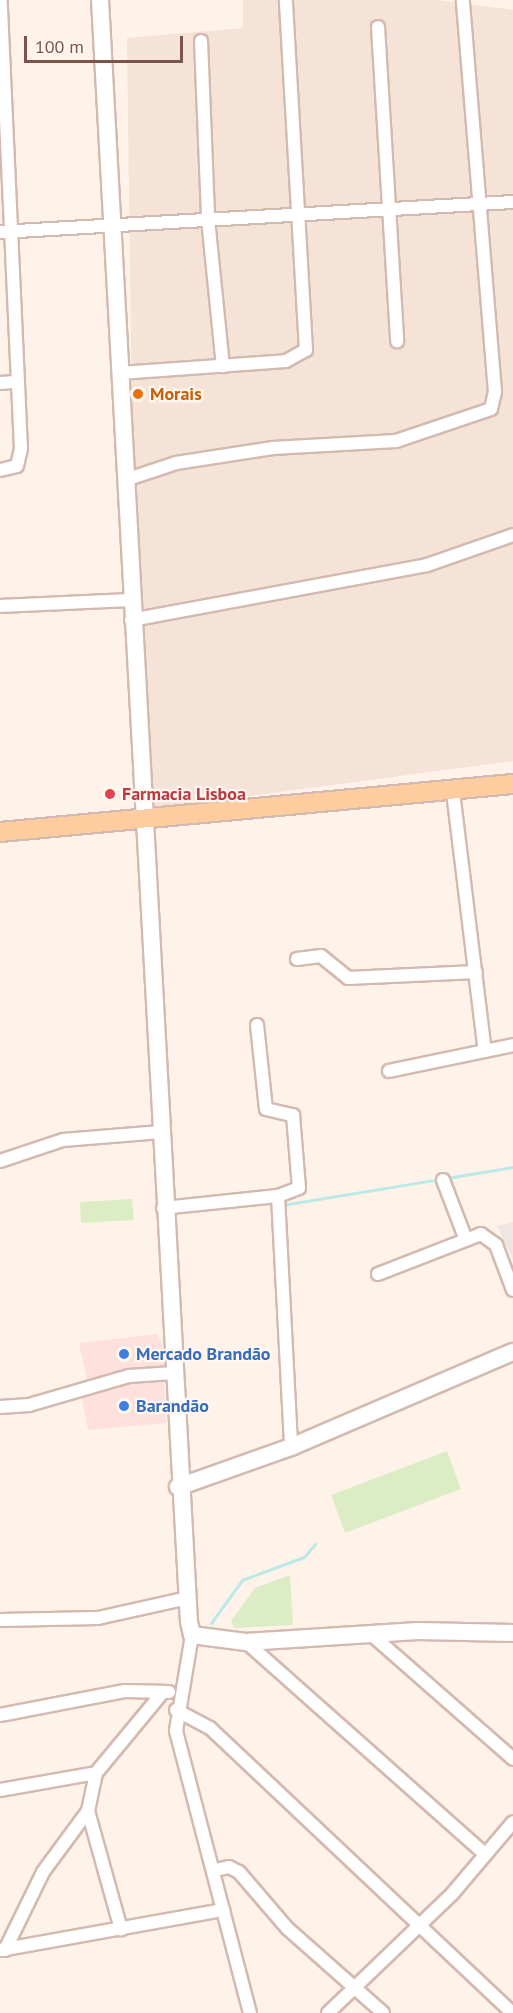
<!DOCTYPE html>
<html>
<head>
<meta charset="utf-8">
<style>
  body { margin:0 }
  #map { position:relative; width:513px; height:2013px; overflow:hidden; background:#fef2e9; font-family:"PT Sans",sans-serif }
  div>[style] { position:absolute }
  .residential>* { inset:0; background:#f6e3d7 }
  .commercial>* { inset:0; background:#fee1dc }
  .industrial>* { inset:0; background:#efe6e2 }
  .green>* { inset:0; background:#dcedc6 }
  .stream>* { height:3px; margin:-1.5px; padding:0 1.5px; transform-origin:1.5px; border-radius:1.5px; background:#bbe9e8 }
  .roads { filter:drop-shadow(2px 0 #d3bab0) drop-shadow(-2px 0 #d3bab0) drop-shadow(0 2px #d3bab0) drop-shadow(0 -2px #d3bab0) }
  .street>* { height:12px; margin:-6px; padding:0 6px; transform-origin:6px; border-radius:6px; background:#fff }
  .secondary>* { height:16px; margin:-8px; padding:0 8px; transform-origin:8px; border-radius:8px; background:#fff }
  .primary>* { height:18px; margin:-9px; padding:0 9px; transform-origin:9px; border-radius:9px; background:#fecc9f }
  .dots>* { width:16px; height:16px; translate:-50% -50%; box-sizing:border-box; border:3px solid #fff7f0; border-radius:50% }
  span { translate:-50% -50%; white-space:nowrap; text-align:center; line-height:1.15; -webkit-text-stroke:4.5px #fff7f0; paint-order:stroke }
  .food-label { font-size:18px; color:#c56008; font-weight:700 }
  .left { translate:0 -50%; text-align:left }
  .health-label { font-size:18px; color:#be3a42; font-weight:700 }
  .shop-label { font-size:18px; color:#366cbe; font-weight:700 }
  .scale { position:absolute; left:24px; top:36px; width:159px; height:27px; box-sizing:border-box; border:3px solid #7a544a; border-top:0; padding-left:8px; font-size:18px; line-height:21px; white-space:nowrap; color:#7a544a; -webkit-text-stroke:4px #fff7f0; paint-order:stroke }
</style>
</head>
<body>
<div id="map">
  <div class="residential">
    <div style="clip-path:polygon(243px 0,436px 0,513px 10px,513px 761px,137px 811px,127px 38px,243px 28px)"></div>
  </div>
  <div class="commercial">
    <div style="clip-path:polygon(157px 1334px,172px 1365px,88px 1385px,79px 1343px)"></div>
    <div style="clip-path:polygon(164px 1381px,166px 1423px,88px 1430px,80px 1389px)"></div>
  </div>
  <div class="industrial">
    <div style="clip-path:polygon(513px 1222px,513px 1260px,497px 1226px)"></div>
  </div>
  <div class="green">
    <div style="clip-path:polygon(132px 1199px,134px 1220px,81px 1223px,80px 1202px)"></div>
    <div style="clip-path:polygon(447px 1451px,461px 1489px,345px 1533px,331px 1495px)"></div>
    <div style="clip-path:polygon(290px 1575px,293px 1625px,234px 1628px,231px 1621px,255px 1588px)"></div>
  </div>
  <div class="stream">
    <div style="left:447px;top:1178px;width:67px;rotate:-9.5deg"></div>
    <div style="left:282px;top:1205px;width:160px;rotate:-9.3deg"></div>
    <div style="left:211px;top:1623px;width:53px;rotate:-54.2deg"></div>
    <div style="left:242px;top:1580px;width:66px;rotate:-20.4deg"></div>
    <div style="left:304px;top:1557px;width:17px;rotate:-50deg"></div>
    <div style="left:206px;top:1821px;width:48px;rotate:75.4deg"></div>
    <div style="left:220px;top:1873px;width:14px;rotate:78deg"></div>
  </div>
  <div class="roads">
    <div class="street">
      <div style="left:378px;top:27px;width:315px;rotate:86.5deg"></div>
      <div style="left:201px;top:41px;width:178px;rotate:87.7deg"></div>
      <div style="left:208px;top:219px;width:148px;rotate:84.2deg"></div>
      <div style="left:0;top:232px;width:514px;rotate:-3.35deg"></div>
      <div style="left:120px;top:373px;width:166px;rotate:-4.1deg"></div>
      <div style="left:286px;top:361px;width:23px;rotate:-29deg"></div>
      <div style="left:306px;top:350px;width:351px;rotate:-93.3deg"></div>
      <div style="left:0;top:383px;width:16px;rotate:-4deg"></div>
      <div style="left:0;top:470px;width:17px;rotate:-13deg"></div>
      <div style="left:17px;top:466px;width:17px;rotate:-77deg"></div>
      <div style="left:21px;top:449px;width:449px;rotate:-92.6deg"></div>
      <div style="left:125px;top:480px;width:54px;rotate:-18.4deg"></div>
      <div style="left:176px;top:463px;width:98px;rotate:-8.8deg"></div>
      <div style="left:273px;top:448px;width:123px;rotate:-3.3deg"></div>
      <div style="left:396px;top:441px;width:100px;rotate:-18.6deg"></div>
      <div style="left:491px;top:409px;width:17px;rotate:-77deg"></div>
      <div style="left:495px;top:392px;width:393px;rotate:-94.7deg"></div>
      <div style="left:0;top:606px;width:130px;rotate:-2.6deg"></div>
      <div style="left:131px;top:620px;width:301px;rotate:-10.5deg"></div>
      <div style="left:427px;top:565px;width:91px;rotate:-19.2deg"></div>
      <div style="left:453px;top:792px;width:261px;rotate:83deg"></div>
      <div style="left:297px;top:959px;width:24px;rotate:-7deg"></div>
      <div style="left:321px;top:956px;width:35px;rotate:39deg"></div>
      <div style="left:348px;top:978px;width:128px;rotate:-2.7deg"></div>
      <div style="left:257px;top:1025px;width:84px;rotate:83.9deg"></div>
      <div style="left:266px;top:1109px;width:28px;rotate:13deg"></div>
      <div style="left:293px;top:1115px;width:73px;rotate:85.3deg"></div>
      <div style="left:299px;top:1188px;width:22px;rotate:159deg"></div>
      <div style="left:278px;top:1196px;width:251px;rotate:87deg"></div>
      <div style="left:389px;top:1071px;width:127px;rotate:-11.8deg"></div>
      <div style="left:0;top:1161px;width:66px;rotate:-18.4deg"></div>
      <div style="left:63px;top:1140px;width:98px;rotate:-4.7deg"></div>
      <div style="left:443px;top:1180px;width:64px;rotate:69deg"></div>
      <div style="left:163px;top:1208px;width:116px;rotate:-6deg"></div>
      <div style="left:378px;top:1274px;width:110px;rotate:-21.2deg"></div>
      <div style="left:481px;top:1234px;width:19px;rotate:36deg"></div>
      <div style="left:496px;top:1245px;width:48px;rotate:69.3deg"></div>
      <div style="left:0;top:1407px;width:29px;rotate:-4deg"></div>
      <div style="left:29px;top:1405px;width:104px;rotate:-16.2deg"></div>
      <div style="left:129px;top:1376px;width:44px;rotate:-3.9deg"></div>
      <div style="left:0;top:1620px;width:98px;rotate:-1.2deg"></div>
      <div style="left:98px;top:1618px;width:88px;rotate:-12.5deg"></div>
      <div style="left:192px;top:1635px;width:97px;rotate:99.5deg"></div>
      <div style="left:176px;top:1731px;width:292px;rotate:75.3deg"></div>
      <div style="left:372px;top:1635px;width:188px;rotate:41.3deg"></div>
      <div style="left:246px;top:1642px;width:319px;rotate:41.6deg"></div>
      <div style="left:176px;top:1710px;width:38px;rotate:28deg"></div>
      <div style="left:210px;top:1728px;width:415px;rotate:43.3deg"></div>
      <div style="left:0;top:1715px;width:127px;rotate:-10.9deg"></div>
      <div style="left:125px;top:1691px;width:44px;rotate:1.3deg"></div>
      <div style="left:0;top:1790px;width:97px;rotate:-10deg"></div>
      <div style="left:88px;top:1811px;width:123px;rotate:74.4deg"></div>
      <div style="left:215px;top:1870px;width:14px;rotate:-12deg"></div>
      <div style="left:229px;top:1867px;width:11px;rotate:27deg"></div>
      <div style="left:239px;top:1872px;width:74px;rotate:49.4deg"></div>
      <div style="left:287px;top:1928px;width:128px;rotate:41.5deg"></div>
      <div style="left:0;top:1950px;width:227px;rotate:-10.2deg"></div>
      <div style="left:5px;top:1950px;width:87px;rotate:-64deg"></div>
      <div style="left:43px;top:1872px;width:76px;rotate:-53.6deg"></div>
      <div style="left:88px;top:1811px;width:39px;rotate:-78deg"></div>
      <div style="left:96px;top:1773px;width:105px;rotate:-50.4deg"></div>
      <div style="left:328px;top:2013px;width:172px;rotate:-43.8deg"></div>
      <div style="left:452px;top:1894px;width:94px;rotate:-49.7deg"></div>
    </div>
    <div class="secondary">
      <div style="left:100px;top:0;width:1624px;rotate:86.86deg"></div>
      <div style="left:189px;top:1622px;width:13px;rotate:77deg"></div>
      <div style="left:192px;top:1635px;width:54px;rotate:7.4deg"></div>
      <div style="left:246px;top:1642px;width:172px;rotate:-3.7deg"></div>
      <div style="left:418px;top:1631px;width:95px;rotate:1.2deg"></div>
      <div style="left:178px;top:1487px;width:120px;rotate:-19.5deg"></div>
      <div style="left:291px;top:1447px;width:241px;rotate:-23.2deg"></div>
    </div>
    <div class="primary">
      <div style="left:0;top:832px;width:515px;rotate:-5.35deg"></div>
    </div>
  </div>
  <div class="dots">
    <div style="left:138px;top:394px;background:#e8710a"></div>
    <div style="left:110px;top:794px;background:#e0444e"></div>
    <div style="left:124px;top:1354px;background:#3f7fe0"></div>
    <div style="left:124px;top:1406px;background:#3f7fe0"></div>
  </div>
  <div class="food-label">
    <span class="left" style="left:150px;top:394px">Morais</span>
  </div>
  <div class="health-label">
    <span class="left" style="left:122px;top:794px">Farmacia Lisboa</span>
  </div>
  <div class="shop-label">
    <span class="left" style="left:136px;top:1354px">Mercado Brandão</span>
    <span class="left" style="left:136px;top:1406px">Barandão</span>
  </div>
  <div class="scale">100 m</div>
</div>
</body>
</html>
